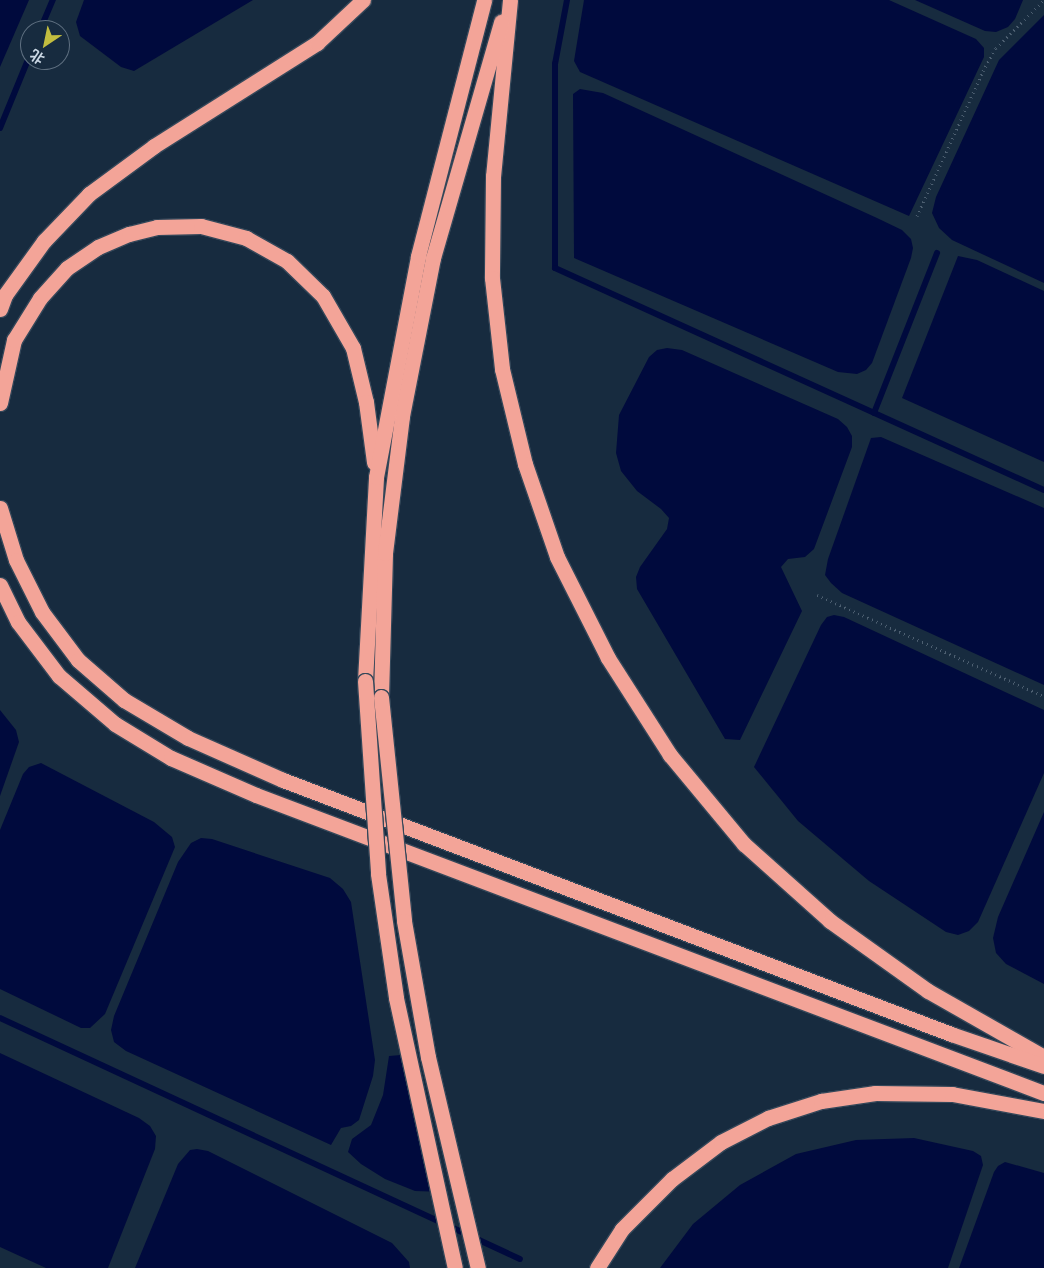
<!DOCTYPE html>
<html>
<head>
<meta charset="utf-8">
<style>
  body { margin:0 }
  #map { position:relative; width:1044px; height:1268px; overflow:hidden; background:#172b3f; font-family:"Public Sans","Noto Sans SC",sans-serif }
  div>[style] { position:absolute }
  .water>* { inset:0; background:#000a3d }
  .stream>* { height:6px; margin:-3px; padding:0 3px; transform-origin:3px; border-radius:3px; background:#000a3d }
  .path>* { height:3px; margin-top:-1.5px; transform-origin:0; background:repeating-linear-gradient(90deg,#4d5f71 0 1px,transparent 0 5px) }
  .roads { filter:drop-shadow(1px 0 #344759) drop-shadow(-1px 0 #344759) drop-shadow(0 1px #344759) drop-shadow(0 -1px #344759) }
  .highway>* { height:15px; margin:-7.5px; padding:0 7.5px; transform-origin:7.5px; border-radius:7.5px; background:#f3a498 }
  .bridges { filter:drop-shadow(1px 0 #344759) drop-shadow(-1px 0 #344759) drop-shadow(0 1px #344759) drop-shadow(0 -1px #344759) }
  .highway-bridge>* { height:15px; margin:-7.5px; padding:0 7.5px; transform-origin:7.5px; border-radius:7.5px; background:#f3a498 }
  span { translate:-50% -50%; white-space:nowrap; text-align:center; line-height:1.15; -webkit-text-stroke:4px #172b3f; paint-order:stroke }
  .north { position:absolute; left:20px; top:20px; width:50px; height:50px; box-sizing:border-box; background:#172b3f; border:1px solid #5f7081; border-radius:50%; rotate:214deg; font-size:14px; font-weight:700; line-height:20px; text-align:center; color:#cad7e4 }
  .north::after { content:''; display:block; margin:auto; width:18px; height:22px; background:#c2bd3f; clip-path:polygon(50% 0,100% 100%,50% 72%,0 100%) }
</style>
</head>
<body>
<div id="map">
  <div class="water">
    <div style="clip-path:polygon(0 0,29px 0,0 67px)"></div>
    <div style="clip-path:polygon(84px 0,253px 0,134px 71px,121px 67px,80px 36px,76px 22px)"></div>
    <div style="clip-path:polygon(584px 0,889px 0,976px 39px,984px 48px,984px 57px,909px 216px,580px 72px,574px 61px)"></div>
    <div style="clip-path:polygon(915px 0,1023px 0,1015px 19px,1008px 27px,996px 32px,985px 31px)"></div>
    <div style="clip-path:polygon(1044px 15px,1044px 283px,952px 240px,939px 228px,932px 213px,936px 197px,999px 60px)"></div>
    <div style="clip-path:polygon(580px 89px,603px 93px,877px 218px,902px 230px,911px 239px,913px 248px,911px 258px,872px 363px,866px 370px,857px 374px,838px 372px,574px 258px,573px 94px)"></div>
    <div style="clip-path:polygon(958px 256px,977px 260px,1044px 291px,1044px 462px,902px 398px)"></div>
    <div style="clip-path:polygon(667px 348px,682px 350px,838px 419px,847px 427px,852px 436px,852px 447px,814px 549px,805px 557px,788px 559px,781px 567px,802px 611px,740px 740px,725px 739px,637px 589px,636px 577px,640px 567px,667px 529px,669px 518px,661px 509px,637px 491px,621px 471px,616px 453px,619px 415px,649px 357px,657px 350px)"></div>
    <div style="clip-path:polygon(881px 437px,1044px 508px,1044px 685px,842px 593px,831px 583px,825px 575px,828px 559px,871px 438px)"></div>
    <div style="clip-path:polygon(834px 615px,844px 617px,1044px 710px,1044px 773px,978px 922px,969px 931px,958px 935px,946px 932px,869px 881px,798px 821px,754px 767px,821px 625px,827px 617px)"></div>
    <div style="clip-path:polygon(0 710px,16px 730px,19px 742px,0 796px)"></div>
    <div style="clip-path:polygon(41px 763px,154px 822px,172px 837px,175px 847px,105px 1014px,90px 1028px,81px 1028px,0 989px,0 830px,23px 774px,29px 767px)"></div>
    <div style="clip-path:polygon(1044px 812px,1044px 984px,1006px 964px,996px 953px,993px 938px,998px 917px)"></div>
    <div style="clip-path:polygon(201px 838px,212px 839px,330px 878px,343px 889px,351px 902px,375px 1060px,373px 1076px,359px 1120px,351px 1126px,341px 1128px,331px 1145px,126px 1051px,114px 1042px,111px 1030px,114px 1016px,178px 862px,191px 843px)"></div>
    <div style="clip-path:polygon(0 1053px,139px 1118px,150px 1126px,156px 1136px,155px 1149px,108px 1268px,46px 1268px,0 1247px)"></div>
    <div style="clip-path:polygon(413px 1054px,444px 1192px,415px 1191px,385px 1179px,361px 1164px,348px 1152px,352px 1139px,371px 1125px,383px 1095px,389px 1056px)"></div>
    <div style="clip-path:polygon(914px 1138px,973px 1151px,981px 1156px,983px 1165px,948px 1268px,660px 1268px,693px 1224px,740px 1185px,796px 1154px,856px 1140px)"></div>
    <div style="clip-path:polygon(197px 1149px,208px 1151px,392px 1243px,409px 1262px,410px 1268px,135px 1268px,178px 1164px,190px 1150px)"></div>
    <div style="clip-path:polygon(1005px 1162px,1044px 1173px,1044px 1268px,959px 1268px,994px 1172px,998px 1166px)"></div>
  </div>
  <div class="stream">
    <div style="left:567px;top:0;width:65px;rotate:100.6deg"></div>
    <div style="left:555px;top:64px;width:204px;rotate:90deg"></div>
    <div style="left:555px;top:268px;width:537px;rotate:24.42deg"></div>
    <div style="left:40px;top:30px;width:33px;rotate:-67deg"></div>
    <div style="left:0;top:128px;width:79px;rotate:-67.7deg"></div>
    <div style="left:874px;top:413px;width:172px;rotate:-68.5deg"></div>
    <div style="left:0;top:1018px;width:573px;rotate:24.87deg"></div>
  </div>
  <div class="path">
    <div style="left:917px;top:216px;width:159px;rotate:-65.5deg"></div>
    <div style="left:983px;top:71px;width:26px;rotate:-61deg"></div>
    <div style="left:996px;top:48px;width:68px;rotate:-45deg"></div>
    <div style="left:817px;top:595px;width:248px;rotate:24deg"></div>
  </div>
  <div class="roads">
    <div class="highway">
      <div style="left:510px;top:0;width:177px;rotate:95.5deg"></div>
      <div style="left:493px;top:176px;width:102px;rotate:90.6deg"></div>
      <div style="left:492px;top:278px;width:92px;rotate:83.7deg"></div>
      <div style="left:502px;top:369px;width:98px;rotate:76.4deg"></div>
      <div style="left:525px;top:464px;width:98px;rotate:71deg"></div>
      <div style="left:557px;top:557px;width:113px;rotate:63.2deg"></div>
      <div style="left:608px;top:658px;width:115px;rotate:57.4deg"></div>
      <div style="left:670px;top:755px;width:116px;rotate:50.3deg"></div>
      <div style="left:744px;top:844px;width:115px;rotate:41.8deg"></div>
      <div style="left:830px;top:921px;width:120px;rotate:35.5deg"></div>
      <div style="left:928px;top:991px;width:133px;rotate:29.6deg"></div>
      <div style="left:0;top:309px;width:15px;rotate:-70deg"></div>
      <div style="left:5px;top:295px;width:67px;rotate:-54.2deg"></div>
      <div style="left:44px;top:241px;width:65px;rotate:-46.2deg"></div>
      <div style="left:89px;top:194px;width:81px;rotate:-36.4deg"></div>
      <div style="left:154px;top:146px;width:193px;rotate:-32.3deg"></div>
      <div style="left:317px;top:43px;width:63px;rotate:-43.1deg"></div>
      <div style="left:0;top:403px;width:65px;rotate:-77.5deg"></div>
      <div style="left:14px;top:340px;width:49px;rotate:-58.2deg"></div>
      <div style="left:40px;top:298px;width:40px;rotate:-48deg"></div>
      <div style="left:67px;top:268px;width:37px;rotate:-34deg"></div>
      <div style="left:98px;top:247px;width:34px;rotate:-23deg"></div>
      <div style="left:129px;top:234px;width:29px;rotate:-14deg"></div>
      <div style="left:157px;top:227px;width:44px;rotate:-1.3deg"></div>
      <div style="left:201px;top:226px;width:47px;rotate:14.9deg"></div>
      <div style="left:246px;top:238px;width:47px;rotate:29.3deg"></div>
      <div style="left:287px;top:261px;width:50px;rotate:44.2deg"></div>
      <div style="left:323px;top:296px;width:60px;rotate:60deg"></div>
      <div style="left:353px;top:348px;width:56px;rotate:76.5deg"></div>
      <div style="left:366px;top:402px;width:61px;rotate:82.4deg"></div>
      <div style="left:0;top:508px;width:54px;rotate:72.9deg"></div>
      <div style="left:16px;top:560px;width:58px;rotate:63.4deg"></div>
      <div style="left:42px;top:612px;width:60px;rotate:53.1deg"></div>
      <div style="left:78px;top:660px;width:61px;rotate:41deg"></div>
      <div style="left:124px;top:700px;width:74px;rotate:30.7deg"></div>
      <div style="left:188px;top:738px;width:104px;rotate:23.9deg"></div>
      <div style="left:283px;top:780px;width:715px;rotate:20.82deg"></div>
      <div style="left:951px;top:1034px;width:98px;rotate:19deg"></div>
      <div style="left:0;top:585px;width:41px;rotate:64.1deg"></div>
      <div style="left:18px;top:622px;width:68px;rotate:52.8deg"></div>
      <div style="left:59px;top:676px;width:74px;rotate:40.6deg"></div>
      <div style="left:115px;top:724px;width:66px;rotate:31.3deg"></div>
      <div style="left:171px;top:758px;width:93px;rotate:23.5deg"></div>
      <div style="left:256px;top:795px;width:842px;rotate:20.72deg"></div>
      <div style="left:365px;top:681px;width:204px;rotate:-86.9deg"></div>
      <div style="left:376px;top:477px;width:225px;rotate:-79.2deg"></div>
      <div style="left:418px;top:256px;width:264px;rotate:-75.5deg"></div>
      <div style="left:381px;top:697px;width:144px;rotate:-88.4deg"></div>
      <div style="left:385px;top:553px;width:138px;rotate:-82.9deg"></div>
      <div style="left:402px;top:416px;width:161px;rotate:-78.9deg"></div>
      <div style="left:433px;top:258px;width:246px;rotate:-73.9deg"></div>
      <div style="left:597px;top:1268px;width:46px;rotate:-57.3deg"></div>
      <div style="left:622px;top:1229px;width:71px;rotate:-45deg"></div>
      <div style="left:672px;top:1179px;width:61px;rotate:-37.1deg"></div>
      <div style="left:721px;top:1142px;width:53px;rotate:-27.1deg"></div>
      <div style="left:768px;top:1118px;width:56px;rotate:-17.8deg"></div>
      <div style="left:821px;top:1101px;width:55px;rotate:-8.4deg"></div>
      <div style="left:875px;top:1093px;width:77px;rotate:0.7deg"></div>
      <div style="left:952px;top:1094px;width:94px;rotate:10.5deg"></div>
    </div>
  </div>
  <div class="bridges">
    <div class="highway-bridge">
      <div style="left:365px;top:681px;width:193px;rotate:86.1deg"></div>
      <div style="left:378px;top:874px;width:125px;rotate:81.7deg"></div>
      <div style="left:396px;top:998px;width:276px;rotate:77.7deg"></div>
      <div style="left:381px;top:697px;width:225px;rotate:84.1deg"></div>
      <div style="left:404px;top:921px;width:138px;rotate:80deg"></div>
      <div style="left:428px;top:1057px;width:217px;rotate:76.7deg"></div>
    </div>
  </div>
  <div class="north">北</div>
</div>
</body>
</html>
